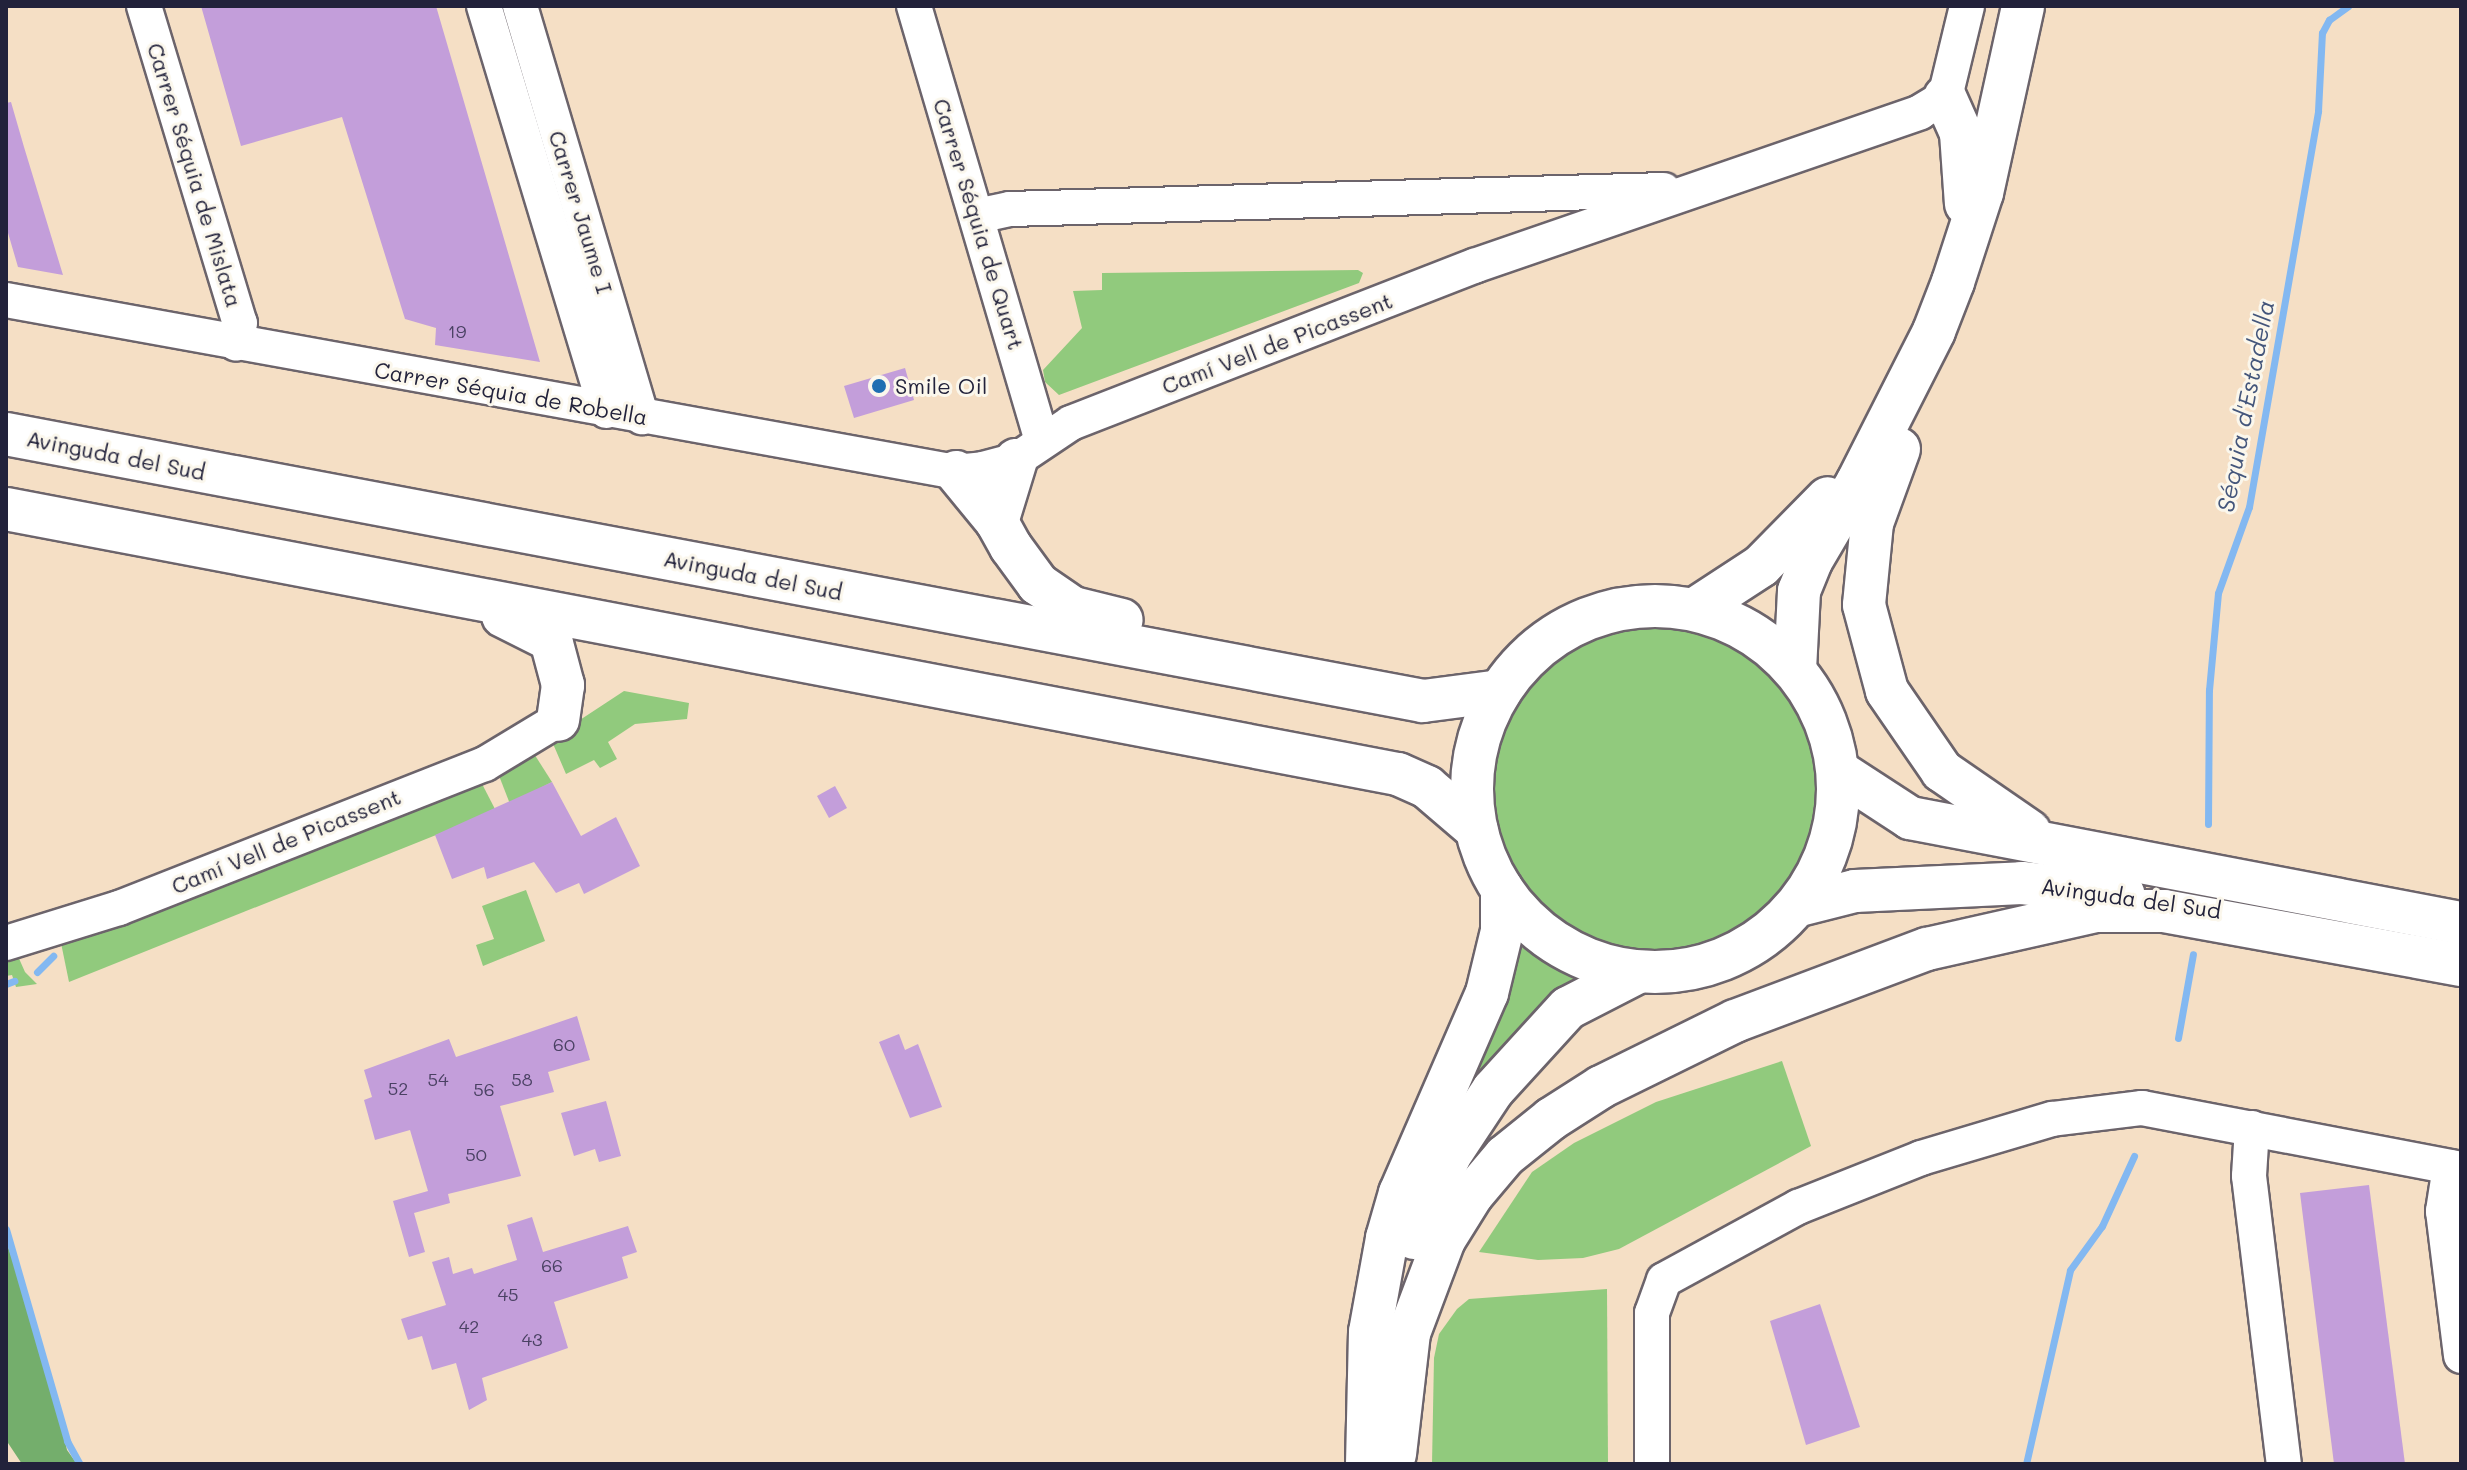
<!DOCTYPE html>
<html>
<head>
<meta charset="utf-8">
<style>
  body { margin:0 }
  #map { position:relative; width:2467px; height:1470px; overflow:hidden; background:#f5dfc5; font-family:Mali,sans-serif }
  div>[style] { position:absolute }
  .green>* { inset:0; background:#91ca7d }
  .round { border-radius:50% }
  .forest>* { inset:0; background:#74ae6c }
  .stream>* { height:7px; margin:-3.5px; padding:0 3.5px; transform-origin:3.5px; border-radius:3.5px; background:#83b8f1 }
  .building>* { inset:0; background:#c39eda }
  .roads { filter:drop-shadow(2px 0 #6c646b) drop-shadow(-2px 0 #6c646b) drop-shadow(0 2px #6c646b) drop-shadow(0 -2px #6c646b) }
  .minor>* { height:34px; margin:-17px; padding:0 17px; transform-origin:17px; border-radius:17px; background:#fff }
  .major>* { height:42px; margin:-21px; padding:0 21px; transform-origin:21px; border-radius:21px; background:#fff }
  .major>.ring { margin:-21px; padding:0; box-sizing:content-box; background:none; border:42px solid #fff; border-radius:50% }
  .dots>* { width:22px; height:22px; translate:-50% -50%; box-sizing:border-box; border:4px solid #fbf7ec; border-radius:50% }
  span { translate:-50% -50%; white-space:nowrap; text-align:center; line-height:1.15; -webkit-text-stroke:6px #fbf7ec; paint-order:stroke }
  .number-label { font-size:18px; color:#4a4163 }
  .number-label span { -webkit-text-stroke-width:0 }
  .street-label { font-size:22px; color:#22223b }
  .poi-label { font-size:22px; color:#22223b }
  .left { translate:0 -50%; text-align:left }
  .water-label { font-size:24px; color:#44567b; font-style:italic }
  .frame { position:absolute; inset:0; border:8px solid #22223b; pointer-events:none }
</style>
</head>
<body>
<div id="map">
  <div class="green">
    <div style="clip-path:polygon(1358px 270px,1363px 273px,1359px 283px,1059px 395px,1045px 382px,1043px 370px,1082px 328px,1073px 291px,1102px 290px,1102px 273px)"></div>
    <div class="round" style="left:1486px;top:623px;width:332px;height:332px"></div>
    <div style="clip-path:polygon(624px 691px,689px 703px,687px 719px,635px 724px,608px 742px,617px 759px,600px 768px,594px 760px,566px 774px,551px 739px)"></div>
    <div style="clip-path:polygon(531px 749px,552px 782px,510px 804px,496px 768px)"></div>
    <div style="clip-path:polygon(480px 780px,496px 811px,69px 982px,61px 943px)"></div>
    <div style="clip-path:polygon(526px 890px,545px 941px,483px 966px,476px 945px,494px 939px,482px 906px)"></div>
    <div style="clip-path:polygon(1519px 938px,1542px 958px,1582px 977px,1411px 1202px)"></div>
    <div style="clip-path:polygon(17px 954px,25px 972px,37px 984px,16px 987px,12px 975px,6px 976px,6px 955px)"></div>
    <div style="clip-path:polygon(1782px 1061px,1811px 1146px,1619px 1249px,1583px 1258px,1538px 1260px,1479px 1252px,1532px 1172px,1574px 1143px,1656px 1102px)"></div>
    <div style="clip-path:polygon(1607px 1289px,1608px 1464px,1432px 1464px,1434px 1358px,1439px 1334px,1457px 1309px,1469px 1299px)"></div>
  </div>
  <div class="forest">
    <div style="clip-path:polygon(6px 1241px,42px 1346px,67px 1450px,77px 1464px,22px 1464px,6px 1440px)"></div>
  </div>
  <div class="stream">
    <div style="left:2208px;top:824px;width:134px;rotate:-89.6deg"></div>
    <div style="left:2209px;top:690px;width:97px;rotate:-84.7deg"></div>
    <div style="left:2218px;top:593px;width:91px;rotate:-70.2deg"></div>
    <div style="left:2249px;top:507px;width:402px;rotate:-80.1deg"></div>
    <div style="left:2318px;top:111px;width:78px;rotate:-87.1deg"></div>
    <div style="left:2322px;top:33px;width:15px;rotate:-62deg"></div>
    <div style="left:2329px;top:20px;width:24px;rotate:-36deg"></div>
    <div style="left:37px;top:972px;width:23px;rotate:-45deg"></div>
    <div style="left:6px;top:984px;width:9px;rotate:-21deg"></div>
    <div style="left:2178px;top:1038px;width:85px;rotate:-79.9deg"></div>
    <div style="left:6px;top:1229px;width:221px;rotate:73.9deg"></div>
    <div style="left:67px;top:1441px;width:26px;rotate:61deg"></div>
    <div style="left:2026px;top:1464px;width:199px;rotate:-77.2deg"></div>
    <div style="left:2070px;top:1270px;width:54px;rotate:-54deg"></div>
    <div style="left:2102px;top:1226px;width:77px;rotate:-65.4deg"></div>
  </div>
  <div class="building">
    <div style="clip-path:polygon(201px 6px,436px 6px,540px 362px,435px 345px,436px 328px,405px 319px,342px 117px,241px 146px)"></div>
    <div style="clip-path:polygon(11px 102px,24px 147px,63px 275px,18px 267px,6px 226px,6px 103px)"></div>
    <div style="clip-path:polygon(905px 368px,914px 400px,854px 418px,844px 386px)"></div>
    <div style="clip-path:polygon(552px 782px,581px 836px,616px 817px,640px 866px,584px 894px,579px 883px,556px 893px,534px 862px,487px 879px,484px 867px,452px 879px,435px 835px)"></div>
    <div style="clip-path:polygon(835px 786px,847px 808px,829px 818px,817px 796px)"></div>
    <div style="clip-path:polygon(577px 1016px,590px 1060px,548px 1072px,554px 1092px,500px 1106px,521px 1176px,448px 1194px,450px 1203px,414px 1213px,425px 1252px,409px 1257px,393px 1201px,428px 1191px,410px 1130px,375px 1140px,364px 1100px,372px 1097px,364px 1070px,449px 1039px,456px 1057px)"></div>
    <div style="clip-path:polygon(899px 1034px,905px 1050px,918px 1044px,942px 1107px,910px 1118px,879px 1042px)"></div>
    <div style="clip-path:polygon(606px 1101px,621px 1156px,599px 1162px,595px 1149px,574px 1156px,561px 1113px)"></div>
    <div style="clip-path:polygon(2369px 1185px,2405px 1464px,2334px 1464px,2300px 1193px)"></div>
    <div style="clip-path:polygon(532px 1217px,543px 1252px,628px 1226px,637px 1252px,622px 1257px,628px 1278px,554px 1302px,568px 1348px,482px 1378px,487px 1400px,469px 1410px,456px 1363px,432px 1370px,422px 1336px,408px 1340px,401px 1319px,446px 1305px,432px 1262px,449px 1257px,453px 1274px,472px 1268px,474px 1274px,517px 1260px,507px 1225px)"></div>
    <div style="clip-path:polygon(1820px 1304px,1860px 1427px,1806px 1445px,1770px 1321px)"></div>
  </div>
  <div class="roads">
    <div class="minor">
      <div style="left:144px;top:6px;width:331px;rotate:73.2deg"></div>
      <div style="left:240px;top:323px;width:21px;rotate:101deg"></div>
      <div style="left:484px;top:6px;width:423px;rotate:73.2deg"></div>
      <div style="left:520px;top:6px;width:429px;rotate:73.5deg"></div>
      <div style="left:914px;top:6px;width:454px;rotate:73.6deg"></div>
      <div style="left:977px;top:216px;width:34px;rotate:-12deg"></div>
      <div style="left:1010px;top:209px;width:654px;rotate:-1.66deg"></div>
      <div style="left:6px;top:300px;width:965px;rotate:10.26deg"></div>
      <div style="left:956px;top:472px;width:27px;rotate:-6deg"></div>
      <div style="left:983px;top:469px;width:34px;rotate:-15deg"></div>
      <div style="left:1016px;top:460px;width:66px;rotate:-33.9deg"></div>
      <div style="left:1071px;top:423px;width:433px;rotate:-21.3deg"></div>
      <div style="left:1474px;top:266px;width:472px;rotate:-19deg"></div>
      <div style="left:1920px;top:112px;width:29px;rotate:-31deg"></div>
      <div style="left:1945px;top:97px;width:94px;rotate:-76.4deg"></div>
      <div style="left:6px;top:943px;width:118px;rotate:-17.2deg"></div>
      <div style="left:119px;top:908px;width:393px;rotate:-21.5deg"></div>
      <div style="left:485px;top:764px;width:85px;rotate:-31.1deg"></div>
      <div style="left:2252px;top:1128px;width:48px;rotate:93.6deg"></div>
      <div style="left:2249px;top:1176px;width:290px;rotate:83.1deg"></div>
      <div style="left:2450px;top:1167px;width:45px;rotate:99deg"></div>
      <div style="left:2443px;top:1211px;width:146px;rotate:82.9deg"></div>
      <div style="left:1652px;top:1464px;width:151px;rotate:-90deg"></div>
      <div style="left:1652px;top:1313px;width:35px;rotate:-70deg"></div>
      <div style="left:1664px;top:1280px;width:153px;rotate:-28.6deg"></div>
      <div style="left:1798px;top:1207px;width:132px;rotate:-21.7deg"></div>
      <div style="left:1921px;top:1158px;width:137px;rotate:-16.6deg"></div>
      <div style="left:2052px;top:1119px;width:91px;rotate:-7deg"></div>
      <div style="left:2142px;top:1108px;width:325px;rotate:10.8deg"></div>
    </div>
    <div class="major">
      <div style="left:1945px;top:97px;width:39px;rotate:66deg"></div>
      <div style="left:1961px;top:133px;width:71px;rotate:86deg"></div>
      <div style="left:6px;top:434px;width:1442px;rotate:10.67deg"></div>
      <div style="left:1423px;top:701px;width:78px;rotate:-7.4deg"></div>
      <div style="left:1899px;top:449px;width:79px;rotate:110deg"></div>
      <div style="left:1872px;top:523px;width:82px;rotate:95.6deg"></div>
      <div style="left:1864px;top:605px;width:89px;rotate:75deg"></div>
      <div style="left:1887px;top:691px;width:97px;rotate:55.5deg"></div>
      <div style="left:1942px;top:771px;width:106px;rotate:34.6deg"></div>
      <div style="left:1016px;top:460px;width:65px;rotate:107deg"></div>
      <div style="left:997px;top:522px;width:29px;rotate:61deg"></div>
      <div style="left:1011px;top:547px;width:46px;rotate:53.9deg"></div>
      <div style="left:1038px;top:584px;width:42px;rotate:34.4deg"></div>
      <div style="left:1073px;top:608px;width:50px;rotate:13.8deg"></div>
      <div style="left:956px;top:472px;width:65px;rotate:50.6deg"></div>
      <div style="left:6px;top:509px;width:1417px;rotate:10.78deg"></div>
      <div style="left:1398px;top:774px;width:32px;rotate:24deg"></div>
      <div style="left:1427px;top:787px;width:65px;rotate:40.6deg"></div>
      <div class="ring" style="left:1472px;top:606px;width:324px;height:324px"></div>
      <div style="left:1695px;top:609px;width:79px;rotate:-33.1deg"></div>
      <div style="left:1761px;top:566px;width:95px;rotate:-45.4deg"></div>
      <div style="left:503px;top:616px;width:54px;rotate:26.6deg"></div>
      <div style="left:551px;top:640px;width:47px;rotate:75.1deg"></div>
      <div style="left:563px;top:685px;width:35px;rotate:98deg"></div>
      <div style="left:1795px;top:670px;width:79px;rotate:-87.1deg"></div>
      <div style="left:1799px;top:591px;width:32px;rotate:-68deg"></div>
      <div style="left:1811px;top:561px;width:91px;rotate:-59.5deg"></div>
      <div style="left:1857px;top:483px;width:170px;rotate:-63.1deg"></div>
      <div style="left:1934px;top:331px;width:53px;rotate:-68.8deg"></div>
      <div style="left:1953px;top:282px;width:94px;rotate:-72deg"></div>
      <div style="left:1982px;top:193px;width:191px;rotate:-77.6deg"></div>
      <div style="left:1838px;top:771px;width:86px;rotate:33.1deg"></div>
      <div style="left:1910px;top:818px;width:561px;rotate:10.79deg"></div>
      <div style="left:1799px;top:905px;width:58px;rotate:-14deg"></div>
      <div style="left:1855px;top:891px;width:167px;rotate:-2.7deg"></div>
      <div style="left:2022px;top:883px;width:102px;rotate:6.2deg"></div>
      <div style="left:1414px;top:1238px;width:90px;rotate:-66.6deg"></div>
      <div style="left:1450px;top:1155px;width:78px;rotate:-56.5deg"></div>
      <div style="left:1493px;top:1090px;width:111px;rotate:-47.6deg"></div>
      <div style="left:1568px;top:1008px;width:76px;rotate:-27.2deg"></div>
      <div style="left:1395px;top:1454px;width:122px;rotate:-83.4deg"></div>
      <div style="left:1409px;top:1333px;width:99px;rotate:-69.4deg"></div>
      <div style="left:1444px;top:1240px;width:53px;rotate:-58.1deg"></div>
      <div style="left:1472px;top:1195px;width:51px;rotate:-49.8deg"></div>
      <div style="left:1505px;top:1156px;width:59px;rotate:-38.8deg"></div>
      <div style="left:1551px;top:1119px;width:59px;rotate:-32.6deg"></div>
      <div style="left:1601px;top:1087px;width:149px;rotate:-26.2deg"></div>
      <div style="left:1735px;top:1021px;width:205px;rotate:-20.6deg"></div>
      <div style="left:1927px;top:949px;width:173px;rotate:-12.7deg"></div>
      <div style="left:2096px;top:911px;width:68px"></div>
      <div style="left:2164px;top:911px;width:302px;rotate:10.3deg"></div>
      <div style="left:1367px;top:1464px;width:132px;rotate:-88.7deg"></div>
      <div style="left:1370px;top:1332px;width:96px;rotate:-79.7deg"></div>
      <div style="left:1387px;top:1238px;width:47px;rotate:-73.9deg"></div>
      <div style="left:1400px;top:1193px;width:218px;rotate:-66.5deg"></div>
      <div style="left:1487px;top:993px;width:64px;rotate:-76.4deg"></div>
      <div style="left:1502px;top:931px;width:42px;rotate:-90deg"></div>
    </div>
  </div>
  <div class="dots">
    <div style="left:879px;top:386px;background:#1f6fb2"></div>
  </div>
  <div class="number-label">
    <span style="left:457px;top:331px">19</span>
    <span style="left:564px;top:1044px">60</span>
    <span style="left:438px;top:1079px">54</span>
    <span style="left:522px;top:1079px">58</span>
    <span style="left:398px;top:1088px">52</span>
    <span style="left:484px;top:1089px">56</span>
    <span style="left:476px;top:1154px">50</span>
    <span style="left:552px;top:1265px">66</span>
    <span style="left:508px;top:1294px">45</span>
    <span style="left:469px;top:1326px">42</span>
    <span style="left:532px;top:1339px">43</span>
  </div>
  <div class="street-label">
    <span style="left:195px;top:175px;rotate:73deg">Carrer Séquia de Mislata</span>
    <span style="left:581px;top:212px;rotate:73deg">Carrer Jaume I</span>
    <span style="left:979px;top:224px;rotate:73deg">Carrer Séquia de Quart</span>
    <span style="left:1277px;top:343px;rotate:-21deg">Camí Vell de Picassent</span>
    <span style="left:511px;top:393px;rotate:10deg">Carrer Séquia de Robella</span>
    <span style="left:116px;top:455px;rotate:11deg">Avinguda del Sud</span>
    <span style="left:753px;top:575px;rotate:11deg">Avinguda del Sud</span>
    <span style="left:286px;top:841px;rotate:-22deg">Camí Vell de Picassent</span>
    <span style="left:2131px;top:898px;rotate:8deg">Avinguda del Sud</span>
  </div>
  <div class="poi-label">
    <span class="left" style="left:895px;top:386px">Smile Oil</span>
  </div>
  <div class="water-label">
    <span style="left:2245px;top:406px;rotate:-79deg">Séquia d'Estadella</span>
  </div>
  <div class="frame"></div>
</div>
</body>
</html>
